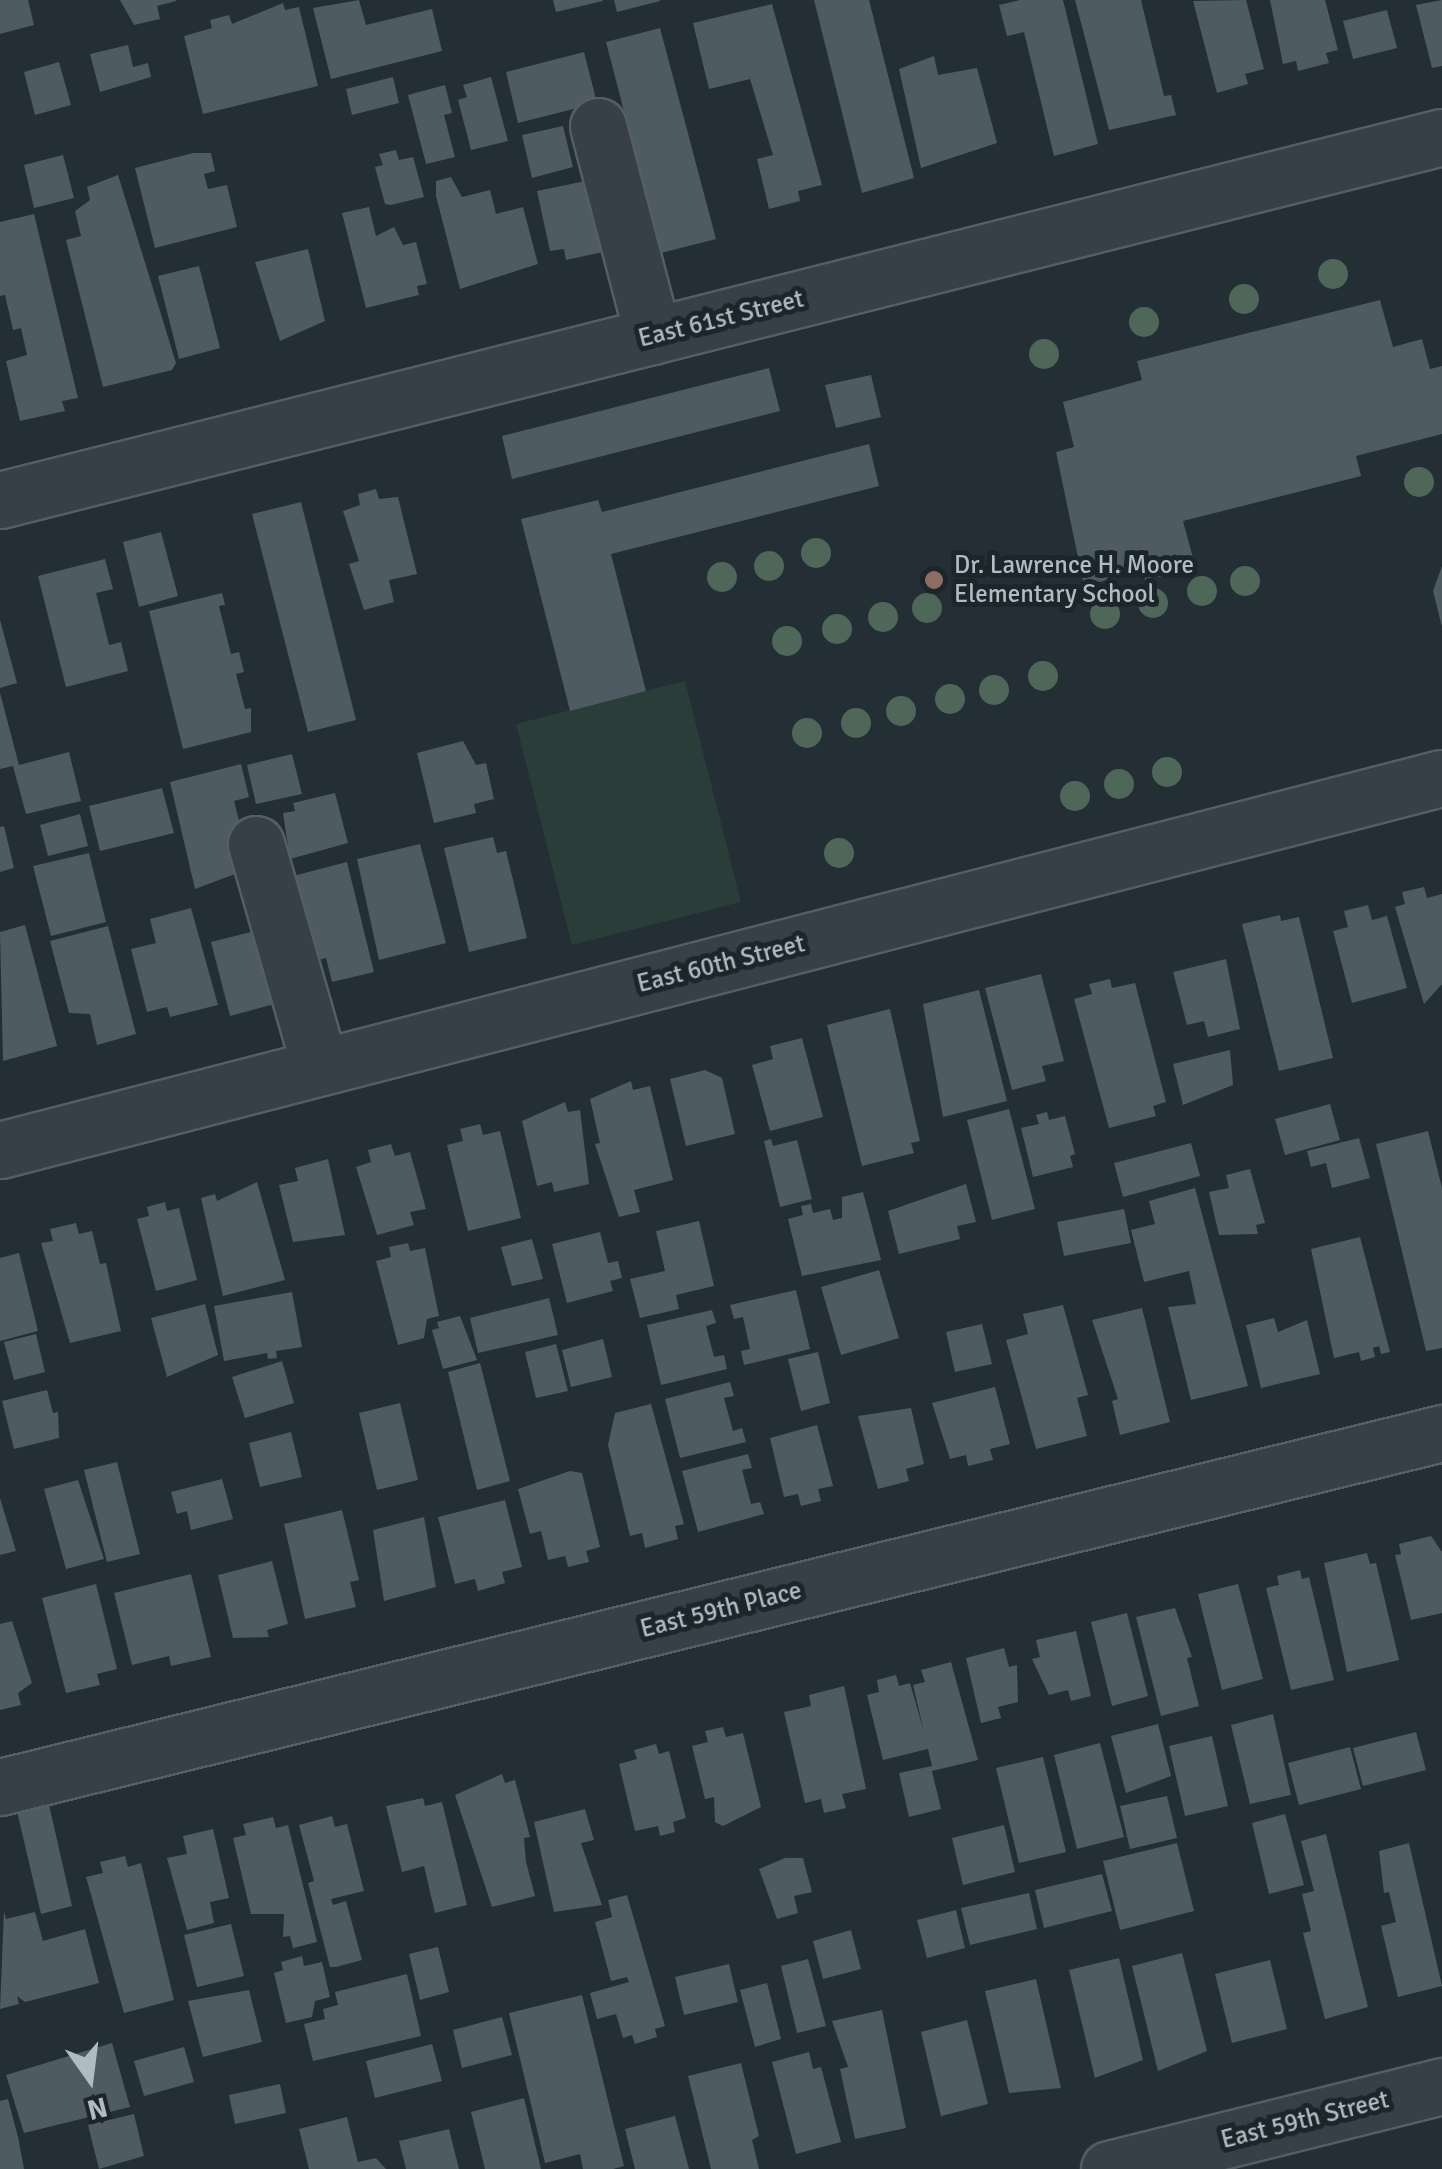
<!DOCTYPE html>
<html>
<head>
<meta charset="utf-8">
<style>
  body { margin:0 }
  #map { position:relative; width:1442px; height:2169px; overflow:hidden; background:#232e35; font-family:Signika,sans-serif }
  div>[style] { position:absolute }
  .green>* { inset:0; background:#2b3d39 }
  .building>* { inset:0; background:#4f5b63 }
  .roads { filter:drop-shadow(2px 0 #545e64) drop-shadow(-2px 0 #545e64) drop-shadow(0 2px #545e64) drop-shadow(0 -2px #545e64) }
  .minor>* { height:55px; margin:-27.5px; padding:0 27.5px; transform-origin:27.5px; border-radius:27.5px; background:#364046 }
  .trees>* { width:30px; height:30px; margin:-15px; border-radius:50%; background:#4f6758 }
  .dots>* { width:28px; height:28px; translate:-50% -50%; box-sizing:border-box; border:5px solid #1c252a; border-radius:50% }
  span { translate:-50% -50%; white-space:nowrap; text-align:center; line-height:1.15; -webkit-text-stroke:10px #1c252a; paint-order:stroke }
  .street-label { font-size:25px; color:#b1bbc2 }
  .poi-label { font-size:25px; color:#b1bbc2 }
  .left { translate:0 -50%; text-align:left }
  .north { position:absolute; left:40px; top:2029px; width:100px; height:100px; -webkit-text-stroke:8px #1c252a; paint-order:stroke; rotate:166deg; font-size:28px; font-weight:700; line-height:40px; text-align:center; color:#b1bbc2 }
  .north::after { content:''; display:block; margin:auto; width:35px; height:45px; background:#b1bbc2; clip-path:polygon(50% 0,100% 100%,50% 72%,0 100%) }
</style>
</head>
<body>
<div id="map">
  <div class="green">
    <div style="clip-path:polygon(685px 681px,741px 902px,572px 945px,516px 724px)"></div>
  </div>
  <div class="building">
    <div style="clip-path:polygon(0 0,28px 0,34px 25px,0 34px)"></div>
    <div style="clip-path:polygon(120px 0,176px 0,176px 1px,157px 6px,160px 19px,134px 25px)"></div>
    <div style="clip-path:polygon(359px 0,366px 25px,432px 9px,442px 51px,331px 79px,313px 8px)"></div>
    <div style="clip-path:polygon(553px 0,602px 0,603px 1px,556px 12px)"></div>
    <div style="clip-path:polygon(614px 0,660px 0,660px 1px,617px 12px)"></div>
    <div style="clip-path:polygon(814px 0,869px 0,914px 178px,862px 193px)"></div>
    <div style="clip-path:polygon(1020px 0,1063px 0,1098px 144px,1054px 156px,1024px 32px,1007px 36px,999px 5px)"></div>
    <div style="clip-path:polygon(1075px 0,1141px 0,1164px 96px,1171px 95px,1176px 115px,1109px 130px)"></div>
    <div style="clip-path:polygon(1246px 0,1264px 69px,1245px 74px,1248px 84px,1217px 93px,1193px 1px)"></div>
    <div style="clip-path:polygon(1270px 0,1325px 0,1338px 50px,1326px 53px,1329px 63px,1298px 71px,1296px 61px,1283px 64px)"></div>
    <div style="clip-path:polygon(1442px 0,1442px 66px,1432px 68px,1416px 5px)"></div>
    <div style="clip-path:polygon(283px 3px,285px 10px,299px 7px,318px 86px,203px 114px,184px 36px,212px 28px,210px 20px,229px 15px,232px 24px)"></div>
    <div style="clip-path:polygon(772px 4px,822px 185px,798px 191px,800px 201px,769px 209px,757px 159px,773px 155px,750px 79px,709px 89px,693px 23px)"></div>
    <div style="clip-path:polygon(1387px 10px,1397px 48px,1353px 59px,1343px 21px)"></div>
    <div style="clip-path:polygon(660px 28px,716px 239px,661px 253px,606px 42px)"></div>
    <div style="clip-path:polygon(128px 45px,133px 67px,148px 63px,151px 77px,100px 92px,90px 54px)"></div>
    <div style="clip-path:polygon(584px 52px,597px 103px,518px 123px,506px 72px)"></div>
    <div style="clip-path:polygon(934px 56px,938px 75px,977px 68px,997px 143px,921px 168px,899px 69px)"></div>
    <div style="clip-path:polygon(59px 62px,71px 105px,35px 115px,24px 72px)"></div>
    <div style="clip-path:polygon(393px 77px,399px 103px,352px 115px,346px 89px)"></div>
    <div style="clip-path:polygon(491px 77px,508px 141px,471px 150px,458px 100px,467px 97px,463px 85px)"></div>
    <div style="clip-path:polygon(445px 85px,452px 113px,444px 115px,455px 157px,426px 164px,408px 95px)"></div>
    <div style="clip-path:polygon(563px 126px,573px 167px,532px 178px,522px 135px)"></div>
    <div style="clip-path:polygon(396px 150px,399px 160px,413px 157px,424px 197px,391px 205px,385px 204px,375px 167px,383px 165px,379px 154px)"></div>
    <div style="clip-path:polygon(193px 153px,211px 153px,215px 171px,204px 174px,208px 189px,227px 185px,237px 227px,155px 248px,135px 168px)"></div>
    <div style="clip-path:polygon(63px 155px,74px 198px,34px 208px,24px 165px)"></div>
    <div style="clip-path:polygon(118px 175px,176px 363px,172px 370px,103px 387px,66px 240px,81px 236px,75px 211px,90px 200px,87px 187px)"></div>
    <div style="clip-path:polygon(451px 177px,462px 197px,490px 190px,496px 214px,523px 207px,538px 264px,460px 289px,436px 196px,436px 181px)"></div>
    <div style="clip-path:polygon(600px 178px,603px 252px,566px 260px,564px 249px,550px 251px,537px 191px)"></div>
    <div style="clip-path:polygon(369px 207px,376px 236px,394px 227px,403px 245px,416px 242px,427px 284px,417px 286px,419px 295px,366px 308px,342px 213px)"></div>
    <div style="clip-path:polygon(34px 214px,78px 398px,62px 401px,65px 411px,20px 421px,6px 361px,27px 355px,21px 328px,13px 330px,5px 295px,0 296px,0 222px)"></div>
    <div style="clip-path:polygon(308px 249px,325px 321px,280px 341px,255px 262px)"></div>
    <div style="clip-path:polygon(199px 266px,220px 348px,179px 359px,158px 276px)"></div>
    <div style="clip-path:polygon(1380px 300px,1393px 347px,1422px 339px,1430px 369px,1442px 366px,1442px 434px,1356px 456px,1361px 476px,1183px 521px,1196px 569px,1145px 580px,1142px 571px,1084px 586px,1056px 452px,1074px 447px,1063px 402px,1142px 380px,1137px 361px)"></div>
    <div style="clip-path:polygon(769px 368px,780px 411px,512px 479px,502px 436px)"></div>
    <div style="clip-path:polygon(871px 375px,881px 417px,836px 428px,825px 385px)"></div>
    <div style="clip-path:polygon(869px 444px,879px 486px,611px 554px,646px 691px,570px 711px,521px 519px,598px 500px,602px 512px)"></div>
    <div style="clip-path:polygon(376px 489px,379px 499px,398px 497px,417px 574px,389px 580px,394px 602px,364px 610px,349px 564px,359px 561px,343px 511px,360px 505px,358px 494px)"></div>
    <div style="clip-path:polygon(301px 502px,356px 720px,308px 732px,252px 514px)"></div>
    <div style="clip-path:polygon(161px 532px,178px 596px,139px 607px,123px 542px)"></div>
    <div style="clip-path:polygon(105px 559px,113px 589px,96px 593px,109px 645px,121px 642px,128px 671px,66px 687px,38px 576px)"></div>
    <div style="clip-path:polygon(1442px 566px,1442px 627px,1433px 591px)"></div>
    <div style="clip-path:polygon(222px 593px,225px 605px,219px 606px,231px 654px,239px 652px,244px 672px,236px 674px,245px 709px,251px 708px,251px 732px,183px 749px,149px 611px)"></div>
    <div style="clip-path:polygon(0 620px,17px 683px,0 688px)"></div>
    <div style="clip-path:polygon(0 693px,19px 765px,69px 752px,81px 801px,26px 814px,13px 766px,0 769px)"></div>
    <div style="clip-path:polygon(463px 741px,476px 765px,486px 763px,494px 799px,474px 804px,476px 813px,434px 823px,417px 753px)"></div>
    <div style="clip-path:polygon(292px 754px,302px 794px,256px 804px,247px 765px)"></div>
    <div style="clip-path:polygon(241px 764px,249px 797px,234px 801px,251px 868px,195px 889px,170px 782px)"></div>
    <div style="clip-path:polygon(162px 788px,174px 833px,100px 851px,89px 806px)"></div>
    <div style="clip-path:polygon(335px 793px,348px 843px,290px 859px,283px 813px,295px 811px,293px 803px)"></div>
    <div style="clip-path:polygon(80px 814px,88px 846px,48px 856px,40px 825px)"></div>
    <div style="clip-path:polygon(4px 826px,14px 868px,0 872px,0 827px)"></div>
    <div style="clip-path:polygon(493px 837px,497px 853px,506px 851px,527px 938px,469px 952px,444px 848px)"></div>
    <div style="clip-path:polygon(420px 844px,446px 943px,379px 960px,357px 859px)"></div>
    <div style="clip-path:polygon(89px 853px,106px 922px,51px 936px,33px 866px)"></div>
    <div style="clip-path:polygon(347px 862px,374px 972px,332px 982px,326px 958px,313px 961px,289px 877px)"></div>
    <div style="clip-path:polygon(1424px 887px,1427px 898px,1442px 894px,1442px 984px,1424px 1004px,1395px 907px,1405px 904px,1402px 892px)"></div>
    <div style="clip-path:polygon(1368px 905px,1372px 920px,1387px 916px,1407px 988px,1352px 1003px,1333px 931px,1348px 927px,1344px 911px)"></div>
    <div style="clip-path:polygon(191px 908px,218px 1005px,170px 1017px,167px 1007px,147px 1012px,131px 949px,156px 943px,150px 919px)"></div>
    <div style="clip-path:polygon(1280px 915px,1281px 921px,1299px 917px,1333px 1058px,1279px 1071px,1242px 924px)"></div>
    <div style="clip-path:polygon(25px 925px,57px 1046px,3px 1061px,0 932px)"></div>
    <div style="clip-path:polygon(108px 926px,136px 1034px,97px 1045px,90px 1014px,69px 1013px,50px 941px)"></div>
    <div style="clip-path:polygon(267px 928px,286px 1001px,230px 1016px,211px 942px)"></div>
    <div style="clip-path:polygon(1226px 959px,1240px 1029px,1208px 1037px,1204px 1021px,1187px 1025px,1173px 972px)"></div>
    <div style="clip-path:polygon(1041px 974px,1064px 1061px,1042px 1066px,1046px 1081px,1012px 1090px,985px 988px)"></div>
    <div style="clip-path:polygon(1110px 979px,1112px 988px,1135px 983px,1166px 1102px,1153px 1106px,1156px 1116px,1109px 1128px,1074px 999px,1092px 994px,1089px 984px)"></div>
    <div style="clip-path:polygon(979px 990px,1007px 1101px,943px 1117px,923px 1004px)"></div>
    <div style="clip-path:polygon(890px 1009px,920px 1141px,911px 1143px,914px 1153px,862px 1166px,827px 1025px)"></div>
    <div style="clip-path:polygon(802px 1038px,823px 1117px,770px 1131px,752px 1065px,773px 1059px,770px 1046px)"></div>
    <div style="clip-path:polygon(1230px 1050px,1233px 1085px,1183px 1105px,1173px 1064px)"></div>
    <div style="clip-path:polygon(705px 1070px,722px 1078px,735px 1134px,686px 1146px,670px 1079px)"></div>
    <div style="clip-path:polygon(631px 1081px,633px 1090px,650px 1086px,673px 1180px,634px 1190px,640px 1212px,619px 1217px,595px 1144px,600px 1143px,590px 1099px)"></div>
    <div style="clip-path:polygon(565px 1102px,568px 1112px,580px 1110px,589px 1184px,554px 1192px,552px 1182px,537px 1186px,522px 1121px)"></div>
    <div style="clip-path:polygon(1330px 1104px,1340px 1140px,1285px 1155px,1275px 1119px)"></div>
    <div style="clip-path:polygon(1009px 1109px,1035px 1209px,992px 1220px,967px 1120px)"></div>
    <div style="clip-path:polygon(1047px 1112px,1049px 1120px,1065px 1116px,1075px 1154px,1070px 1156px,1073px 1167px,1033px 1177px,1021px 1128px,1039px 1124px,1036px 1115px)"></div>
    <div style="clip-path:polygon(480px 1124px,483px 1135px,500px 1131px,521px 1218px,468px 1231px,447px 1145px,463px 1141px,460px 1129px)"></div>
    <div style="clip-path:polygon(1428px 1131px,1442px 1188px,1442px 1348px,1426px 1351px,1376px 1144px)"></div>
    <div style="clip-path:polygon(1359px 1138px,1370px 1178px,1332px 1188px,1326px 1163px,1311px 1167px,1307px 1151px)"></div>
    <div style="clip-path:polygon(771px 1139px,773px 1146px,797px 1140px,812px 1199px,780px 1207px,764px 1141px)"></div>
    <div style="clip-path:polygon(1191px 1143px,1200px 1176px,1123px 1197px,1114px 1163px)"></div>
    <div style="clip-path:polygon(391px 1144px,395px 1156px,410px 1152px,426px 1209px,410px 1212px,414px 1225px,377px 1235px,356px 1167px,371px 1162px,368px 1150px)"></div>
    <div style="clip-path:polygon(328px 1159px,345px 1235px,293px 1242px,279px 1185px,298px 1181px,295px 1168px)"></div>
    <div style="clip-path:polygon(1250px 1169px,1265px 1223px,1256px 1225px,1258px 1234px,1219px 1235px,1209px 1192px,1229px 1188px,1226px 1175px)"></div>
    <div style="clip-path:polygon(257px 1182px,285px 1280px,223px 1296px,201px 1198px,215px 1194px,217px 1201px)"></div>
    <div style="clip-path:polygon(966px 1184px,976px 1222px,957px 1226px,960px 1239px,899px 1254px,888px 1211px)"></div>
    <div style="clip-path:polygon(1195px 1188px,1248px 1386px,1191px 1400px,1168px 1307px,1196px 1304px,1189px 1271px,1144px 1282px,1131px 1230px,1155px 1224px,1149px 1201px)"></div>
    <div style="clip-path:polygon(863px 1192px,881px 1260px,802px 1276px,788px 1219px,803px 1215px,801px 1206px,811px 1204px,813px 1213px,830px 1209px,833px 1220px,842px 1218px,842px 1197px)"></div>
    <div style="clip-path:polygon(165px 1202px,167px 1211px,179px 1208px,197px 1280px,156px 1291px,137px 1219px,149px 1216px,147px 1207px)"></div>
    <div style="clip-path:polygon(1124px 1209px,1131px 1243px,1064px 1256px,1057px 1222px)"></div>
    <div style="clip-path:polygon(699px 1221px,714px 1286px,676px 1295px,679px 1309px,640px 1318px,630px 1279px,665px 1271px,656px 1231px)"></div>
    <div style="clip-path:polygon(76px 1223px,79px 1234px,92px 1231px,100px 1264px,106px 1263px,121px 1331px,70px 1343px,41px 1243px,53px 1241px,50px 1229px)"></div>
    <div style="clip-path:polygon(600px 1232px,608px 1263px,618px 1261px,622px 1278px,610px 1281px,613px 1291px,567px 1303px,552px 1244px)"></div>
    <div style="clip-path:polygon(1360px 1237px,1390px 1352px,1381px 1354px,1379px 1346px,1373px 1348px,1375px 1357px,1361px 1361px,1359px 1352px,1334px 1358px,1311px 1249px)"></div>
    <div style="clip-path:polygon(532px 1239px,543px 1279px,512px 1286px,501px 1247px)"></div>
    <div style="clip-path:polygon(408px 1243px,410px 1251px,425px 1248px,439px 1316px,427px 1319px,424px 1338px,398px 1345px,376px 1261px,391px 1257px,389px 1247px)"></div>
    <div style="clip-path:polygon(19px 1253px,38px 1331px,0 1341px,0 1258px)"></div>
    <div style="clip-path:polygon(879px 1270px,899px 1338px,841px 1355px,821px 1287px)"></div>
    <div style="clip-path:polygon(796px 1290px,810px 1349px,744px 1365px,741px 1351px,750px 1349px,743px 1317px,734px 1319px,730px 1305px)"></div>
    <div style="clip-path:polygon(292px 1292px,302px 1347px,276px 1351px,277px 1358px,268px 1359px,267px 1353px,224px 1361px,214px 1306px)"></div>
    <div style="clip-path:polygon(549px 1298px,558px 1335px,478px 1353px,470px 1318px)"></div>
    <div style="clip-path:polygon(205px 1304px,218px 1355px,167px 1377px,151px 1318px)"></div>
    <div style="clip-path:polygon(1063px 1305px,1088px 1395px,1077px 1398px,1087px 1436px,1036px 1449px,1006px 1340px,1028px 1334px,1023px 1314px)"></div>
    <div style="clip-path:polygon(1142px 1308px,1170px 1422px,1120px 1435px,1112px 1401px,1118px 1399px,1092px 1320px)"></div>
    <div style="clip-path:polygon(712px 1310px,716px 1323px,706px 1326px,714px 1357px,724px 1355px,727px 1369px,661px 1385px,647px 1325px)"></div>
    <div style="clip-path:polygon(460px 1316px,477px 1360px,443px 1369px,432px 1330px,439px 1328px,437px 1322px)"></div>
    <div style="clip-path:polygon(1274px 1318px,1278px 1332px,1307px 1320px,1320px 1374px,1261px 1388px,1246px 1325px)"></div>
    <div style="clip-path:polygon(982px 1324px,992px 1364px,955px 1372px,946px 1332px)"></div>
    <div style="clip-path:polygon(36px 1334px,45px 1372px,14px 1380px,4px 1342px)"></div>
    <div style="clip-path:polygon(603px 1339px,612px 1377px,571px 1387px,562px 1350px)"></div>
    <div style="clip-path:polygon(556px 1344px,568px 1391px,536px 1398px,525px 1352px)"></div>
    <div style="clip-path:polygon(818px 1352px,830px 1403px,801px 1411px,788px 1359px)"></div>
    <div style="clip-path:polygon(282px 1361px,294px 1403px,245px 1418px,232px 1377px)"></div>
    <div style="clip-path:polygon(480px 1363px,510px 1481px,477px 1490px,448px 1372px)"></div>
    <div style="clip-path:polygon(730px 1382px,734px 1396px,724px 1398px,733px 1431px,742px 1428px,746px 1442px,680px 1458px,665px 1399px)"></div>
    <div style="clip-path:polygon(995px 1387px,1010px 1444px,990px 1449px,993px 1460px,968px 1466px,966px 1455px,950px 1459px,932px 1403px)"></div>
    <div style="clip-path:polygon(47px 1390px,53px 1413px,58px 1412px,59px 1438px,14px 1449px,2px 1401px)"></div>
    <div style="clip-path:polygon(400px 1403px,418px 1480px,377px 1490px,359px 1413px)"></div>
    <div style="clip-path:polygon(651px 1404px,684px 1524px,675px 1526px,678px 1539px,645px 1548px,642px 1533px,630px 1536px,608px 1445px,615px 1413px)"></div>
    <div style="clip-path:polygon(911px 1408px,924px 1464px,906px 1469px,909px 1481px,878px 1489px,858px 1416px)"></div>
    <div style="clip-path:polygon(817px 1425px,833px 1486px,818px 1489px,821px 1501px,801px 1506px,798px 1494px,784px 1497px,770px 1438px)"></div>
    <div style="clip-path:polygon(291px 1432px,302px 1477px,260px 1487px,249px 1443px)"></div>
    <div style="clip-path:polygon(748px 1454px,752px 1468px,742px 1470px,751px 1504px,760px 1502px,764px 1514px,698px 1532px,682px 1471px)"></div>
    <div style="clip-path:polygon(117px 1462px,140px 1554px,107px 1562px,84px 1470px)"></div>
    <div style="clip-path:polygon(570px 1471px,582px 1473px,600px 1547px,586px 1551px,589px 1562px,568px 1567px,565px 1556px,548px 1560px,541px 1531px,530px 1534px,518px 1489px)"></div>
    <div style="clip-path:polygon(222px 1479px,233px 1519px,191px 1530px,187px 1511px,177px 1514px,171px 1492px)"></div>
    <div style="clip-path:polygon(78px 1480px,104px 1559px,66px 1569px,44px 1489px)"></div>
    <div style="clip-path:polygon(0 1498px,16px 1551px,0 1555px)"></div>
    <div style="clip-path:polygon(505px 1500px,522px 1567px,502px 1572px,505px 1583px,478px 1591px,475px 1579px,455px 1584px,438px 1517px)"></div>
    <div style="clip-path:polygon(342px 1510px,359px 1580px,350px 1582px,356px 1607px,305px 1619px,284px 1524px)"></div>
    <div style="clip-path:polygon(424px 1517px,436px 1587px,384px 1601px,373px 1530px)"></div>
    <div style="clip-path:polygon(1431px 1536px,1442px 1552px,1442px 1613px,1411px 1620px,1395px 1555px,1401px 1554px,1399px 1544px)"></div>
    <div style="clip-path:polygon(1367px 1553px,1370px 1564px,1376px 1563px,1399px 1660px,1347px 1672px,1324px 1563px)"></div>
    <div style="clip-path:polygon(272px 1561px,288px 1624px,267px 1630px,269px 1637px,233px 1638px,218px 1575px)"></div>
    <div style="clip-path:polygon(1300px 1570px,1302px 1579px,1309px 1577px,1334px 1680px,1291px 1690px,1266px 1588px,1279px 1585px,1277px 1576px)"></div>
    <div style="clip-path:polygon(191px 1574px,211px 1657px,171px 1666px,169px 1656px,132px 1665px,114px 1593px)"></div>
    <div style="clip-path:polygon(96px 1584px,117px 1669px,97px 1674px,100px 1685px,66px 1693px,42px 1598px)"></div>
    <div style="clip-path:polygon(1238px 1584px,1263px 1679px,1222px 1690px,1198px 1594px)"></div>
    <div style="clip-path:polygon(1175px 1608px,1192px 1657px,1187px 1658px,1199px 1706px,1161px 1716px,1136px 1617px)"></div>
    <div style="clip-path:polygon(1127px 1613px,1148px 1696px,1112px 1706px,1091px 1622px)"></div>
    <div style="clip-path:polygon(12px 1621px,32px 1683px,18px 1693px,21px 1705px,0 1710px,0 1624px)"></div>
    <div style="clip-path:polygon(1076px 1631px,1091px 1696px,1071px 1701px,1068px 1690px,1049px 1695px,1032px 1659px,1040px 1657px,1036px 1640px)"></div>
    <div style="clip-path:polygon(1004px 1648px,1009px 1667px,1017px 1665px,1018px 1702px,998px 1707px,1001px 1718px,981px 1723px,966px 1658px)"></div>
    <div style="clip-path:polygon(951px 1662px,978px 1760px,932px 1771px,941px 1809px,909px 1817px,899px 1773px,932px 1766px,928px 1749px,883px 1760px,867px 1695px,879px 1692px,877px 1680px,896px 1675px,899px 1686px,910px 1683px,924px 1732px,913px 1685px,925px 1682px,921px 1670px)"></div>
    <div style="clip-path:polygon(844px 1686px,866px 1789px,842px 1794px,846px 1808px,824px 1813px,821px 1799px,805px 1803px,784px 1712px,811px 1706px,809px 1695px)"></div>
    <div style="clip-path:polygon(1273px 1714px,1291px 1795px,1250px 1804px,1231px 1725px)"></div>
    <div style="clip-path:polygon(1158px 1724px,1171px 1776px,1126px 1793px,1111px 1736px)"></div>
    <div style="clip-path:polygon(723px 1727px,726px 1737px,743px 1733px,761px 1807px,723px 1826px,715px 1822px,714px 1797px,705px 1799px,692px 1746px,708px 1742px,705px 1731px)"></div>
    <div style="clip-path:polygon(1416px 1732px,1426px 1770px,1363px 1786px,1353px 1748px)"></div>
    <div style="clip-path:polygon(1212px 1736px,1228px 1806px,1185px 1816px,1169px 1746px)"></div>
    <div style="clip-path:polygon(1100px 1743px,1124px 1837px,1077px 1849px,1054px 1755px)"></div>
    <div style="clip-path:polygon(656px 1744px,659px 1754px,669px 1751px,686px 1818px,673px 1822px,675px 1832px,660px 1836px,658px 1826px,635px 1831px,619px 1764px,637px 1759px,634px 1750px)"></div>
    <div style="clip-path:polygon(1350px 1747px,1361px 1789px,1299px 1805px,1288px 1763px)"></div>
    <div style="clip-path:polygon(1043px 1757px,1066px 1852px,1019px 1863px,996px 1768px)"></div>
    <div style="clip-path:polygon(502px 1774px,505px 1783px,515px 1780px,530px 1837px,524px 1838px,526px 1862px,535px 1896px,492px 1907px,455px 1795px)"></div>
    <div style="clip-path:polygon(1167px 1796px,1177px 1838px,1130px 1849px,1120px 1806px)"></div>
    <div style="clip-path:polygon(423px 1798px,425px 1806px,442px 1802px,467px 1905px,435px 1913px,424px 1866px,402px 1872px,386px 1806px)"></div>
    <div style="clip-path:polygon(48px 1800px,72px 1906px,41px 1914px,16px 1807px)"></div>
    <div style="clip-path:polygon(585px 1809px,594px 1840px,581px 1843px,602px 1905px,554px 1912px,534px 1822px)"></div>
    <div style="clip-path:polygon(1285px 1814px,1304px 1885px,1269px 1894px,1252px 1823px)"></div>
    <div style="clip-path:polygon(332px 1816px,335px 1827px,347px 1824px,364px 1891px,331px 1899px,333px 1905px,346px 1901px,362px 1960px,336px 1967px,330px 1967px,308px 1883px,314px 1881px,299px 1825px)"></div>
    <div style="clip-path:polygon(273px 1817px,276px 1828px,288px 1825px,317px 1942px,293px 1948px,290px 1936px,283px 1937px,284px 1914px,251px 1914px,233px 1838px,246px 1835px,243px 1824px)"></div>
    <div style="clip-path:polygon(1004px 1825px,1015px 1872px,963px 1885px,952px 1838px)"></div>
    <div style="clip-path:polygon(213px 1829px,229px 1898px,210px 1902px,214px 1923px,187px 1930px,167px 1858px,187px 1854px,183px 1836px)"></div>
    <div style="clip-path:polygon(1326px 1834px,1368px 2007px,1325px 2019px,1303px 1933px,1311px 1931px,1302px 1894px,1314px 1891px,1301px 1841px)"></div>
    <div style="clip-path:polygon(1177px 1843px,1194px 1911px,1120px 1930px,1103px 1861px)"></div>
    <div style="clip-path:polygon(1409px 1843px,1442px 1986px,1398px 1997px,1381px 1926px,1396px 1922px,1389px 1892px,1384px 1893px,1379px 1851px)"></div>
    <div style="clip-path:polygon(125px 1856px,128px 1867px,141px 1863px,174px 2000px,124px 2013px,86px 1877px,103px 1873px,100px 1862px)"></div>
    <div style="clip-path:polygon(785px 1858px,803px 1858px,812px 1892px,794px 1896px,798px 1913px,777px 1919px,759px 1869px)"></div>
    <div style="clip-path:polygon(1102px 1874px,1112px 1911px,1044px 1928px,1035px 1890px)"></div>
    <div style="clip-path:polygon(1029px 1893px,1037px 1929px,970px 1945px,961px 1908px)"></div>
    <div style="clip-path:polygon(627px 1895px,665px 2026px,655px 2029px,657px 2037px,635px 2044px,632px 2035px,623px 2038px,616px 2014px,597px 2019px,590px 1993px,629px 1982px,627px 1977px,611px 1981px,595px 1922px,612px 1917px,608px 1900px)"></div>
    <div style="clip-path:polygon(956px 1910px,965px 1948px,927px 1958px,917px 1920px)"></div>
    <div style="clip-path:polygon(4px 1911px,6px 1919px,35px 1912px,43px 1941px,85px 1929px,99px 1983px,25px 2002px,17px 1996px,19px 2004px,0 2009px)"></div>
    <div style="clip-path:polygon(231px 1924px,244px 1976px,197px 1987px,184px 1935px)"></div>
    <div style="clip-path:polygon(851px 1930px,861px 1969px,823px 1979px,813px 1941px)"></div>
    <div style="clip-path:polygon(438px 1947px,449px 1992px,420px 2000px,409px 1954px)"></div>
    <div style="clip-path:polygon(1182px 1953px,1207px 2051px,1158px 2071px,1132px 1966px)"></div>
    <div style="clip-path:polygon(302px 1956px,304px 1966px,322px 1962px,330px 1997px,315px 2001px,312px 2017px,286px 2023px,274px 1973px,283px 1970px,281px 1962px)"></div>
    <div style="clip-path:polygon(1119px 1958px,1143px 2060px,1095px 2078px,1069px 1970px)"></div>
    <div style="clip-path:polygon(808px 1959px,826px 2026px,797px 2033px,781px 1966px)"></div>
    <div style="clip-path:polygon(1270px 1960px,1287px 2029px,1232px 2043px,1215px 1974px)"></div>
    <div style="clip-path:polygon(729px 1964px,738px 2002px,684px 2015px,675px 1977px)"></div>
    <div style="clip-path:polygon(407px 1974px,421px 2036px,313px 2061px,304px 2024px,325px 2019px,323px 2009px,338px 2005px,335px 1992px)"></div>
    <div style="clip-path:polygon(1036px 1979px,1061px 2088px,1009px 2093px,985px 1991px)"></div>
    <div style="clip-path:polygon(767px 1983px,781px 2039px,755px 2047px,740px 1990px)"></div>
    <div style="clip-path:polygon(249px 1990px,262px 2042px,203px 2057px,188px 2001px)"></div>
    <div style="clip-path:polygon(582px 1995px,624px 2166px,613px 2169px,583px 2169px,580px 2154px,545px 2163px,509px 2013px)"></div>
    <div style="clip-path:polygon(882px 2010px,906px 2128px,855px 2139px,840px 2069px,848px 2067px,832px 2021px)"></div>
    <div style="clip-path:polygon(502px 2017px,512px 2055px,462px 2068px,453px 2030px)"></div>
    <div style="clip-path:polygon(967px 2020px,988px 2104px,941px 2116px,921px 2032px)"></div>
    <div style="clip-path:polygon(112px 2043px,130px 2107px,24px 2133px,6px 2075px)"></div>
    <div style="clip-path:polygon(432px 2044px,442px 2081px,375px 2098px,366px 2061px)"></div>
    <div style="clip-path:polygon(184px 2047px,194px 2082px,144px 2096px,134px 2061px)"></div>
    <div style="clip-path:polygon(809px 2052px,813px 2069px,821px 2067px,841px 2142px,796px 2154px,772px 2062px)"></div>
    <div style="clip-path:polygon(741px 2063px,759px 2136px,752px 2140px,759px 2169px,711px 2169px,688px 2076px)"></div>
    <div style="clip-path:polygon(280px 2084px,286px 2113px,235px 2124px,229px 2095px)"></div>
    <div style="clip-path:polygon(524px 2098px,541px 2169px,485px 2169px,471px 2112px)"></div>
    <div style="clip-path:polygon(8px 2099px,18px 2137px,24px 2169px,0 2169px,0 2101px)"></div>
    <div style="clip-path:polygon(134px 2114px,144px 2156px,99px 2169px,88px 2125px)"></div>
    <div style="clip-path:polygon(675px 2116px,689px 2169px,635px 2169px,625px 2129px)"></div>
    <div style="clip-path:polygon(347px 2117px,358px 2162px,376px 2158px,386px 2169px,309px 2169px,299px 2129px)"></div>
    <div style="clip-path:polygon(449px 2129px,459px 2169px,406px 2169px,399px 2141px)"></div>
  </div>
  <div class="roads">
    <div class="minor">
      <div style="left:598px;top:126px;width:217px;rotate:75.3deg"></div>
      <div style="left:0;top:500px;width:1487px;rotate:-14.13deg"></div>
      <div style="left:256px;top:844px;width:232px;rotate:74deg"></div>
      <div style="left:0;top:1150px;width:1489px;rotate:-14.47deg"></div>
      <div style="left:0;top:1787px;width:1485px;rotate:-13.79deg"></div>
      <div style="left:1109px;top:2169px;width:343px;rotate:-14deg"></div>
    </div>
  </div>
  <div class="trees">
    <div style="left:1333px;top:274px"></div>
    <div style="left:1244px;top:299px"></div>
    <div style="left:1144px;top:322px"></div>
    <div style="left:1044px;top:354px"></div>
    <div style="left:1419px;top:482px"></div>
    <div style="left:816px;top:553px"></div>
    <div style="left:769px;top:566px"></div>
    <div style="left:722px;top:577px"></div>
    <div style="left:1245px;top:581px"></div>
    <div style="left:1202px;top:591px"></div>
    <div style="left:1153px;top:603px"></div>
    <div style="left:927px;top:608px"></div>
    <div style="left:1105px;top:614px"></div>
    <div style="left:883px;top:617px"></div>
    <div style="left:837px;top:629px"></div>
    <div style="left:787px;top:641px"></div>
    <div style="left:1043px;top:676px"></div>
    <div style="left:994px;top:690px"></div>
    <div style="left:950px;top:699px"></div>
    <div style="left:901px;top:711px"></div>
    <div style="left:856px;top:723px"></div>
    <div style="left:807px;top:733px"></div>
    <div style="left:1167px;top:772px"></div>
    <div style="left:1119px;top:784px"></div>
    <div style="left:1075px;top:796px"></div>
    <div style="left:839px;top:853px"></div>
  </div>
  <div class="dots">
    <div style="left:934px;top:580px;background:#8d6e63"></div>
  </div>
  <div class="street-label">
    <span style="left:721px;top:319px;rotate:-14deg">East 61st Street</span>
    <span style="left:721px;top:964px;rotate:-14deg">East 60th Street</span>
    <span style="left:721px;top:1610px;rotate:-14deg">East 59th Place</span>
    <span style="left:1305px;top:2120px;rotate:-14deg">East 59th Street</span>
  </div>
  <div class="poi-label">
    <span class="left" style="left:954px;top:580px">Dr. Lawrence H. Moore<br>Elementary School</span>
  </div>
  <div class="north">N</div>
</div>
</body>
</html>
